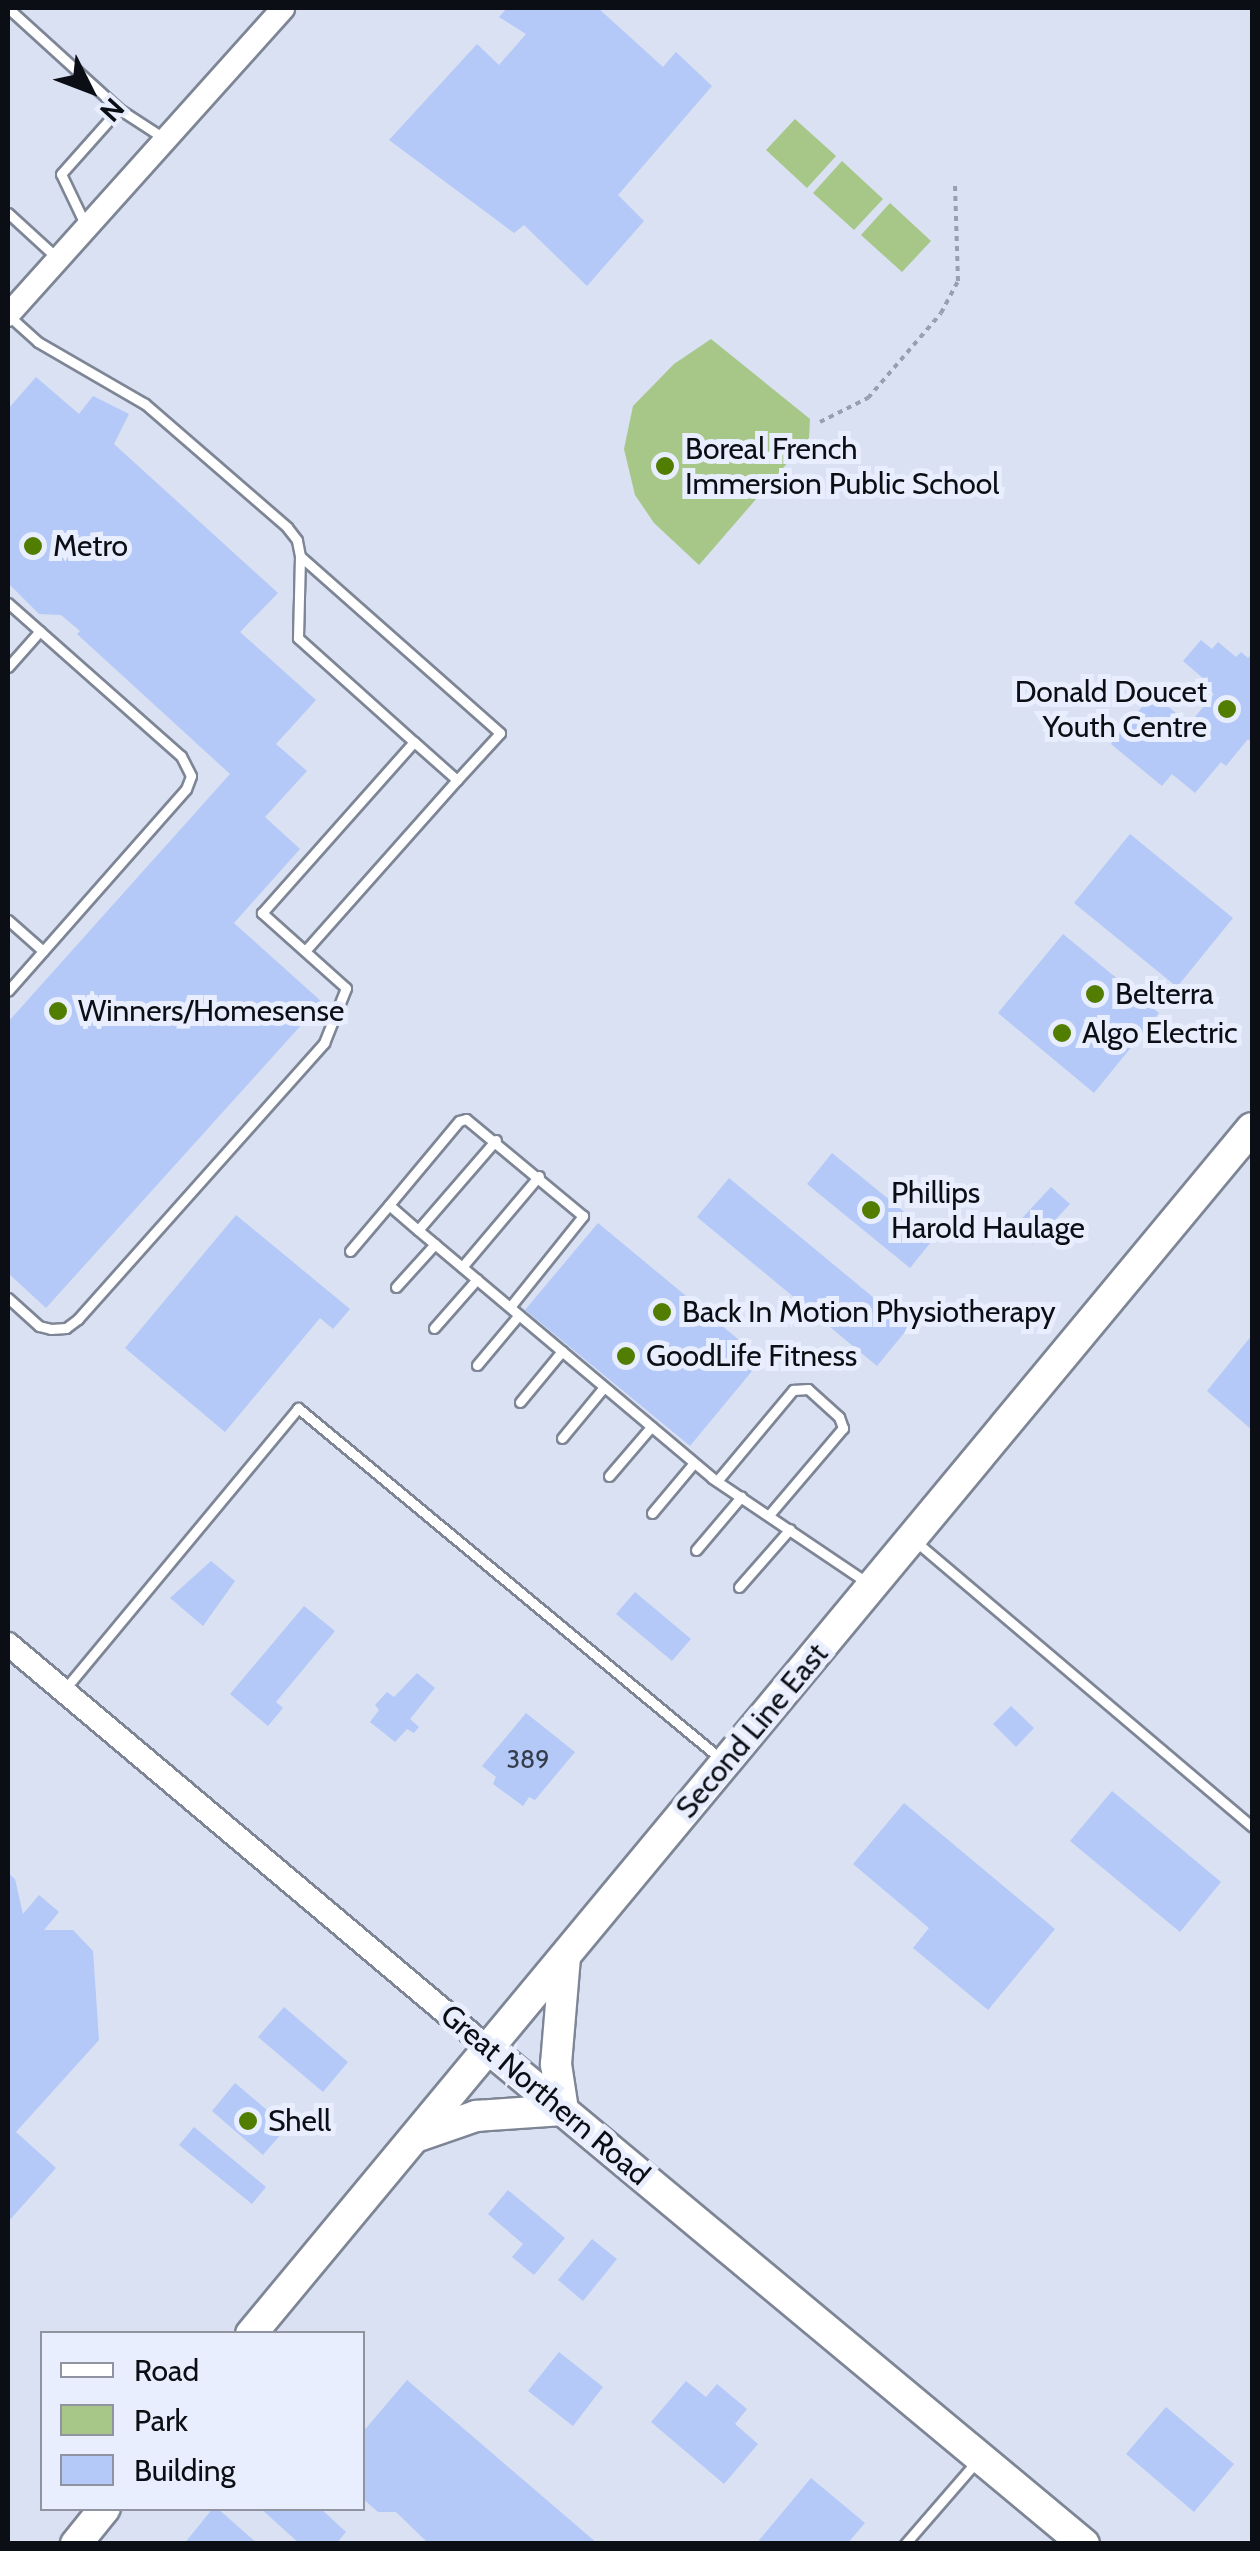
<!DOCTYPE html>
<html>
<head>
<meta charset="utf-8">
<style>
  body { margin:0 }
  #map { position:relative; width:1260px; height:2551px; overflow:hidden; background:#d9e1f3; font-family:Cabin,sans-serif }
  div>[style] { position:absolute }
  .green>* { inset:0; background:#a7c788 }
  .building>* { inset:0; background:#b4c9f7 }
  .path>* { height:4px; margin-top:-2px; transform-origin:0; background:repeating-linear-gradient(90deg,#989fad 0 5px,transparent 0 10px) }
  .roads { filter:drop-shadow(2px 0 #7e8696) drop-shadow(-2px 0 #7e8696) drop-shadow(0 2px #7e8696) drop-shadow(0 -2px #7e8696) }
  .lane>* { height:9px; margin:-4.5px; padding:0 4.5px; transform-origin:4.5px; border-radius:4.5px; background:#fff }
  .secondary>* { height:22px; margin:-11px; padding:0 11px; transform-origin:11px; border-radius:11px; background:#fff }
  .highway>* { height:30px; margin:-15px; padding:0 15px; transform-origin:15px; border-radius:15px; background:#fff }
  .dots>* { width:28px; height:28px; translate:-50% -50%; box-sizing:border-box; border:5px solid #e8eefd; border-radius:50% }
  span { translate:-50% -50%; white-space:nowrap; text-align:center; line-height:1.15; -webkit-text-stroke:10px #e8eefd; paint-order:stroke }
  .number-label { font-size:25px; color:#353d4d }
  .number-label span { -webkit-text-stroke-width:0 }
  .poi-label { font-size:30px; color:#0b0e14 }
  .left { translate:0 -50%; text-align:left }
  .right { translate:-100% -50%; text-align:right }
  .street-label { font-size:30px; color:#0b0e14 }
  .frame { position:absolute; inset:0; border:10px solid #0b0e14; pointer-events:none }
  .legend { position:absolute; left:40px; top:2331px; width:325px; height:180px; box-sizing:border-box; background:#e8eefd; border:2px solid #9094a0; margin:0; padding:12px 18px; list-style:none; font-size:30px; color:#0b0e14 }
  .legend li { display:flex; align-items:center; gap:20px; height:50px }
  .legend b { width:50px; border:2px solid #9094a0 }
  .north { position:absolute; left:40px; top:40px; width:100px; height:100px; -webkit-text-stroke:8px #e8eefd; paint-order:stroke; rotate:132deg; font-size:28px; font-weight:700; line-height:40px; text-align:center; color:#0b0e14 }
  .north::after { content:''; display:block; margin:auto; width:35px; height:45px; background:#0b0e14; clip-path:polygon(50% 0,100% 100%,50% 72%,0 100%) }
</style>
</head>
<body>
<div id="map">
  <div class="green">
    <div style="clip-path:polygon(795px 119px,836px 156px,807px 188px,766px 150px)"></div>
    <div style="clip-path:polygon(842px 161px,883px 199px,854px 230px,813px 193px)"></div>
    <div style="clip-path:polygon(890px 203px,931px 241px,902px 272px,861px 235px)"></div>
    <div style="clip-path:polygon(711px 339px,810px 419px,809px 438px,699px 565px,654px 523px,635px 495px,624px 449px,633px 406px,674px 364px)"></div>
  </div>
  <div class="building">
    <div style="clip-path:polygon(507px 8px,598px 8px,663px 67px,676px 52px,712px 86px,618px 195px,644px 221px,587px 286px,524px 225px,514px 233px,389px 140px,477px 44px,499px 65px,526px 34px,499px 17px)"></div>
    <div style="clip-path:polygon(36px 377px,79px 414px,93px 396px,129px 414px,114px 444px,278px 593px,240px 632px,316px 700px,276px 744px,307px 771px,265px 817px,300px 849px,234px 923px,322px 1002px,46px 1308px,8px 1273px,8px 1022px,230px 774px,77px 634px,80px 631px,61px 615px,39px 614px,8px 583px,8px 409px)"></div>
    <div style="clip-path:polygon(1201px 640px,1212px 649px,1218px 642px,1236px 657px,1241px 652px,1248px 658px,1252px 653px,1252px 743px,1248px 739px,1226px 766px,1221px 762px,1195px 793px,1172px 774px,1162px 786px,1111px 744px,1153px 694px,1189px 724px,1214px 694px,1208px 689px,1211px 685px,1183px 661px)"></div>
    <div style="clip-path:polygon(1130px 834px,1233px 918px,1177px 987px,1074px 903px)"></div>
    <div style="clip-path:polygon(1063px 934px,1159px 1013px,1094px 1093px,998px 1013px)"></div>
    <div style="clip-path:polygon(832px 1153px,935px 1237px,910px 1268px,807px 1184px)"></div>
    <div style="clip-path:polygon(729px 1178px,909px 1327px,877px 1366px,697px 1217px)"></div>
    <div style="clip-path:polygon(1051px 1187px,1070px 1204px,1033px 1244px,1014px 1227px)"></div>
    <div style="clip-path:polygon(236px 1215px,350px 1309px,333px 1329px,320px 1318px,225px 1432px,125px 1348px)"></div>
    <div style="clip-path:polygon(598px 1223px,762px 1359px,690px 1446px,525px 1310px)"></div>
    <div style="clip-path:polygon(1252px 1335px,1252px 1430px,1207px 1391px)"></div>
    <div style="clip-path:polygon(211px 1561px,235px 1581px,203px 1626px,170px 1598px)"></div>
    <div style="clip-path:polygon(635px 1592px,691px 1639px,672px 1661px,616px 1614px)"></div>
    <div style="clip-path:polygon(304px 1606px,335px 1631px,276px 1702px,283px 1708px,268px 1726px,230px 1694px)"></div>
    <div style="clip-path:polygon(417px 1673px,435px 1688px,410px 1719px,419px 1727px,414px 1733px,407px 1729px,395px 1742px,370px 1722px,379px 1710px,375px 1705px,387px 1692px,394px 1697px)"></div>
    <div style="clip-path:polygon(1011px 1706px,1034px 1728px,1016px 1747px,993px 1724px)"></div>
    <div style="clip-path:polygon(526px 1713px,575px 1752px,535px 1800px,529px 1797px,523px 1806px,493px 1784px,496px 1777px,482px 1766px)"></div>
    <div style="clip-path:polygon(1112px 1791px,1221px 1882px,1180px 1932px,1070px 1841px)"></div>
    <div style="clip-path:polygon(904px 1803px,1055px 1929px,988px 2010px,913px 1948px,929px 1928px,853px 1864px)"></div>
    <div style="clip-path:polygon(8px 1873px,15px 1879px,23px 1914px,39px 1895px,59px 1912px,44px 1930px,73px 1930px,93px 1951px,99px 2040px,16px 2132px,56px 2168px,8px 2222px)"></div>
    <div style="clip-path:polygon(284px 2007px,348px 2062px,323px 2092px,258px 2037px)"></div>
    <div style="clip-path:polygon(235px 2083px,287px 2127px,263px 2155px,212px 2111px)"></div>
    <div style="clip-path:polygon(194px 2127px,266px 2187px,252px 2204px,179px 2145px)"></div>
    <div style="clip-path:polygon(508px 2190px,565px 2238px,534px 2275px,512px 2257px,523px 2244px,488px 2214px)"></div>
    <div style="clip-path:polygon(592px 2239px,617px 2259px,583px 2301px,558px 2280px)"></div>
    <div style="clip-path:polygon(559px 2352px,603px 2387px,573px 2426px,528px 2391px)"></div>
    <div style="clip-path:polygon(407px 2380px,598px 2544px,429px 2544px,396px 2512px,378px 2512px,362px 2498px,362px 2433px)"></div>
    <div style="clip-path:polygon(686px 2381px,706px 2397px,717px 2384px,747px 2409px,735px 2424px,758px 2444px,724px 2484px,651px 2422px)"></div>
    <div style="clip-path:polygon(1166px 2407px,1234px 2464px,1194px 2512px,1126px 2454px)"></div>
    <div style="clip-path:polygon(811px 2478px,865px 2523px,847px 2544px,756px 2544px)"></div>
    <div style="clip-path:polygon(213px 2508px,217px 2508px,258px 2544px,184px 2544px)"></div>
    <div style="clip-path:polygon(260px 2508px,320px 2508px,346px 2532px,336px 2544px,300px 2544px)"></div>
  </div>
  <div class="path">
    <div style="left:820px;top:422px;width:54px;rotate:-26.6deg"></div>
    <div style="left:868px;top:398px;width:112px;rotate:-49.3deg"></div>
    <div style="left:941px;top:313px;width:36px;rotate:-62deg"></div>
    <div style="left:958px;top:281px;width:96px;rotate:-91.8deg"></div>
  </div>
  <div class="roads">
    <div class="lane">
      <div style="left:8px;top:8px;width:150px;rotate:42.3deg"></div>
      <div style="left:119px;top:109px;width:51px;rotate:33.1deg"></div>
      <div style="left:8px;top:213px;width:65px;rotate:42.5deg"></div>
      <div style="left:85px;top:224px;width:55px;rotate:-115.6deg"></div>
      <div style="left:61px;top:174px;width:87px;rotate:-48.3deg"></div>
      <div style="left:300px;top:556px;width:267px;rotate:41.5deg"></div>
      <div style="left:500px;top:733px;width:64px;rotate:132.5deg"></div>
      <div style="left:8px;top:603px;width:231px;rotate:41.5deg"></div>
      <div style="left:181px;top:756px;width:22px;rotate:63deg"></div>
      <div style="left:191px;top:776px;width:14px;rotate:111deg"></div>
      <div style="left:186px;top:789px;width:269px;rotate:131.4deg"></div>
      <div style="left:8px;top:667px;width:48px;rotate:-48.4deg"></div>
      <div style="left:8px;top:920px;width:47px;rotate:41.5deg"></div>
      <div style="left:305px;top:951px;width:229px;rotate:-48.4deg"></div>
      <div style="left:457px;top:780px;width:57px;rotate:-138.5deg"></div>
      <div style="left:418px;top:1230px;width:119px;rotate:-49.1deg"></div>
      <div style="left:350px;top:1251px;width:60px;rotate:-49.7deg"></div>
      <div style="left:462px;top:1267px;width:119px;rotate:-49.8deg"></div>
      <div style="left:396px;top:1287px;width:58px;rotate:-47.8deg"></div>
      <div style="left:8px;top:1298px;width:42px;rotate:42.1deg"></div>
      <div style="left:39px;top:1326px;width:12px;rotate:14deg"></div>
      <div style="left:51px;top:1329px;width:15px;rotate:-4deg"></div>
      <div style="left:66px;top:1328px;width:15px;rotate:-37deg"></div>
      <div style="left:78px;top:1319px;width:370px;rotate:-48.3deg"></div>
      <div style="left:324px;top:1043px;width:59px;rotate:-68.2deg"></div>
      <div style="left:346px;top:988px;width:113px;rotate:-138.2deg"></div>
      <div style="left:262px;top:913px;width:229px;rotate:-48.4deg"></div>
      <div style="left:414px;top:742px;width:156px;rotate:-138.1deg"></div>
      <div style="left:298px;top:638px;width:82px;rotate:-88.6deg"></div>
      <div style="left:300px;top:556px;width:16px;rotate:-101deg"></div>
      <div style="left:297px;top:540px;width:16px;rotate:-128deg"></div>
      <div style="left:287px;top:527px;width:188px;rotate:-139.1deg"></div>
      <div style="left:145px;top:404px;width:124px;rotate:-149.9deg"></div>
      <div style="left:38px;top:342px;width:40px;rotate:-138deg"></div>
      <div style="left:510px;top:1307px;width:117px;rotate:-51.3deg"></div>
      <div style="left:583px;top:1216px;width:152px;rotate:-140.3deg"></div>
      <div style="left:466px;top:1119px;width:7px;rotate:164deg"></div>
      <div style="left:459px;top:1121px;width:109px;rotate:129.8deg"></div>
      <div style="left:389px;top:1205px;width:38px;rotate:41deg"></div>
      <div style="left:418px;top:1230px;width:385px;rotate:40.1deg"></div>
      <div style="left:712px;top:1478px;width:186px;rotate:34deg"></div>
      <div style="left:434px;top:1328px;width:65px;rotate:-48.7deg"></div>
      <div style="left:477px;top:1365px;width:65px;rotate:-50deg"></div>
      <div style="left:520px;top:1402px;width:66px;rotate:-50.5deg"></div>
      <div style="left:562px;top:1438px;width:66px;rotate:-50.5deg"></div>
      <div style="left:609px;top:1476px;width:65px;rotate:-49.4deg"></div>
      <div style="left:717px;top:1481px;width:119px;rotate:-50.1deg"></div>
      <div style="left:793px;top:1390px;width:15px;rotate:-4deg"></div>
      <div style="left:808px;top:1389px;width:42px;rotate:42.1deg"></div>
      <div style="left:839px;top:1417px;width:12px;rotate:70deg"></div>
      <div style="left:843px;top:1428px;width:114px;rotate:130.4deg"></div>
      <div style="left:652px;top:1513px;width:65px;rotate:-50deg"></div>
      <div style="left:914px;top:1540px;width:443px;rotate:40.3deg"></div>
      <div style="left:696px;top:1550px;width:70px;rotate:-49.7deg"></div>
      <div style="left:739px;top:1587px;width:77px;rotate:-48.7deg"></div>
      <div style="left:65px;top:1689px;width:365px;rotate:-50.3deg"></div>
      <div style="left:298px;top:1408px;width:550px;rotate:39.69deg"></div>
      <div style="left:905px;top:2544px;width:108px;rotate:-49.1deg"></div>
    </div>
    <div class="secondary">
      <div style="left:8px;top:315px;width:412px;rotate:-48.1deg"></div>
      <div style="left:8px;top:1644px;width:629px;rotate:40.1deg"></div>
    </div>
    <div class="highway">
      <div style="left:489px;top:2049px;width:774px;rotate:39.76deg"></div>
      <div style="left:563px;top:2110px;width:47px;rotate:-98.7deg"></div>
      <div style="left:556px;top:2064px;width:107px;rotate:-85.2deg"></div>
      <div style="left:415px;top:2137px;width:65px;rotate:-19deg"></div>
      <div style="left:476px;top:2116px;width:87px;rotate:-3.9deg"></div>
      <div style="left:251px;top:2334px;width:1567px;rotate:-50.31deg"></div>
      <div style="left:76px;top:2544px;width:46px;rotate:-51.1deg"></div>
    </div>
  </div>
  <div class="dots">
    <div style="left:665px;top:466px;background:#517d01"></div>
    <div style="left:33px;top:546px;background:#517d01"></div>
    <div style="left:1227px;top:709px;background:#517d01"></div>
    <div style="left:1095px;top:994px;background:#517d01"></div>
    <div style="left:58px;top:1011px;background:#517d01"></div>
    <div style="left:1062px;top:1033px;background:#517d01"></div>
    <div style="left:871px;top:1210px;background:#517d01"></div>
    <div style="left:662px;top:1312px;background:#517d01"></div>
    <div style="left:626px;top:1356px;background:#517d01"></div>
    <div style="left:248px;top:2121px;background:#517d01"></div>
  </div>
  <div class="number-label">
    <span style="left:528px;top:1759px">389</span>
  </div>
  <div class="poi-label">
    <span class="left" style="left:685px;top:466px">Boreal French<br>Immersion Public School</span>
    <span class="left" style="left:53px;top:546px">Metro</span>
    <span class="right" style="left:1207px;top:709px">Donald Doucet<br>Youth Centre</span>
    <span class="left" style="left:1115px;top:994px">Belterra</span>
    <span class="left" style="left:78px;top:1011px">Winners/Homesense</span>
    <span class="left" style="left:1082px;top:1033px">Algo Electric</span>
    <span class="left" style="left:891px;top:1210px">Phillips<br>Harold Haulage</span>
    <span class="left" style="left:682px;top:1312px">Back In Motion Physiotherapy</span>
    <span class="left" style="left:646px;top:1356px">GoodLife Fitness</span>
    <span class="left" style="left:268px;top:2121px">Shell</span>
  </div>
  <div class="street-label">
    <span style="left:752px;top:1731px;rotate:-50deg">Second Line East</span>
    <span style="left:545px;top:2095px;rotate:40deg">Great Northern Road</span>
  </div>
  <div class="frame"></div>
  <ul class="legend">
  <li><b style="height:12px;background:#fff"></b>Road</li>
  <li><b style="height:28px;background:#a7c788"></b>Park</li>
  <li><b style="height:28px;background:#b4c9f7"></b>Building</li>
  </ul>
  <div class="north">N</div>
</div>
</body>
</html>
